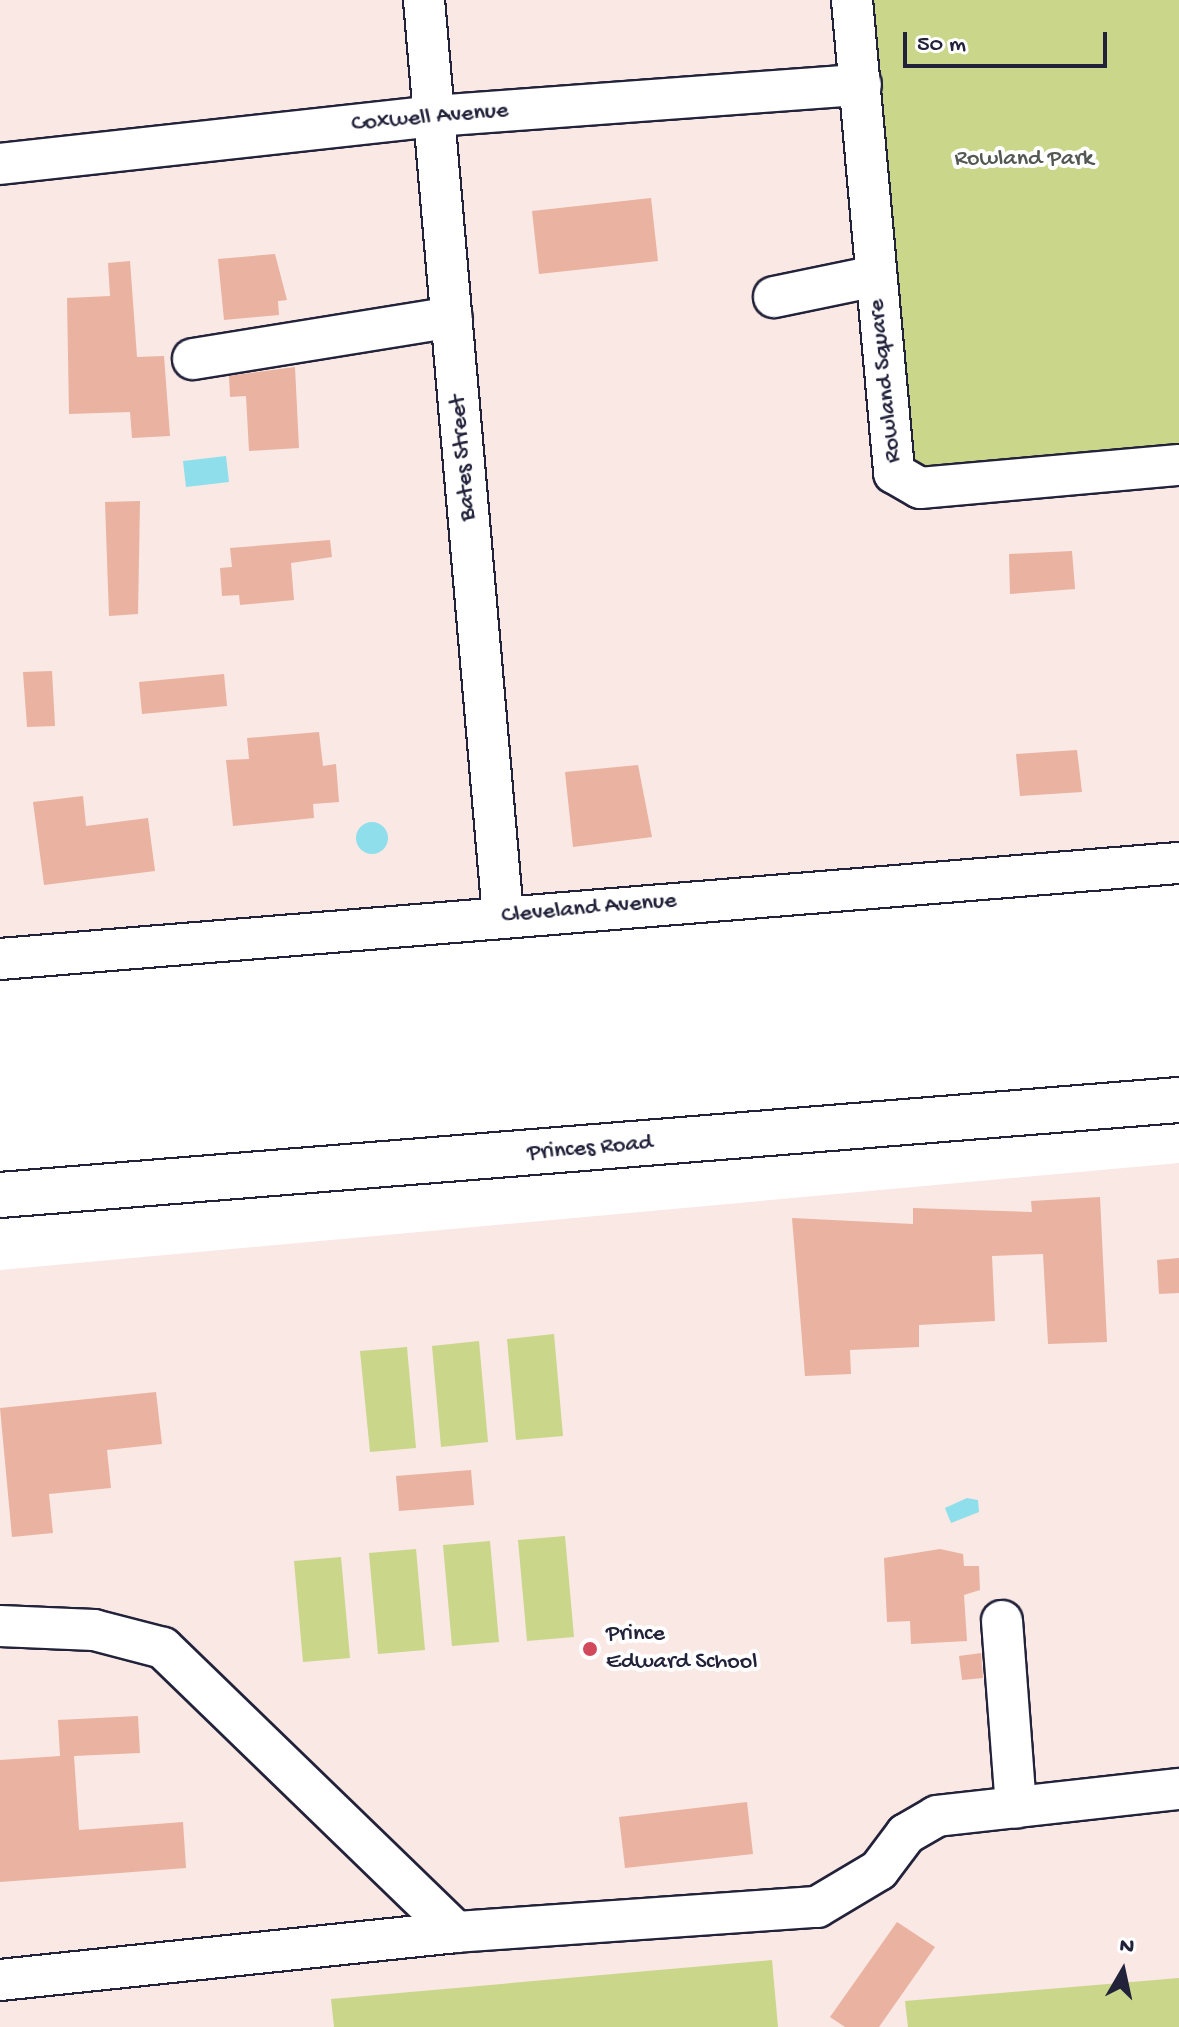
<!DOCTYPE html>
<html>
<head>
<meta charset="utf-8">
<style>
  body { margin:0 }
  #map { position:relative; width:1179px; height:2027px; overflow:hidden; background:#fff; font-family:"Gochi Hand",sans-serif }
  div>[style] { position:absolute }
  .built>* { inset:0; background:#f9e8e3 }
  .green>* { inset:0; background:#cad689 }
  .water>* { inset:0; background:#8fdeec }
  .round { border-radius:50% }
  .building>* { inset:0; background:#eab2a1 }
  .roads { filter:drop-shadow(2px 0 #22223b) drop-shadow(-2px 0 #22223b) drop-shadow(0 2px #22223b) drop-shadow(0 -2px #22223b) }
  .minor>* { height:40px; margin:-20px; padding:0 20px; transform-origin:20px; border-radius:20px; background:#fff }
  .major>* { height:44px; margin:-22px; padding:0 22px; transform-origin:22px; border-radius:22px; background:#fff }
  .dots>* { width:22px; height:22px; translate:-50% -50%; box-sizing:border-box; border:4px solid #fff; border-radius:50% }
  span { translate:-50% -50%; white-space:nowrap; text-align:center; line-height:1.15; -webkit-text-stroke:8px #fff; paint-order:stroke }
  .street-label { font-size:24px; color:#22223b }
  .park-label { font-size:24px; color:#545852 }
  .poi-label { font-size:24px; color:#22223b }
  .left { translate:0 -50%; text-align:left }
  .north { position:absolute; left:1083px; top:1931px; width:80px; height:80px; -webkit-text-stroke:6px #fff; paint-order:stroke; rotate:9deg; font-size:22px; font-weight:700; line-height:32px; text-align:center; color:#22223b }
  .north::after { content:''; display:block; margin:auto; width:28px; height:36px; background:#22223b; clip-path:polygon(50% 0,100% 100%,50% 72%,0 100%) }
  .scale { position:absolute; left:903px; top:32px; width:204px; height:36px; box-sizing:border-box; border:4px solid #22223b; border-top:0; padding-left:10px; font-size:24px; line-height:28px; white-space:nowrap; color:#22223b; -webkit-text-stroke:6px #fff; paint-order:stroke }
</style>
</head>
<body>
<div id="map">
  <div class="built">
    <div style="clip-path:polygon(0 0,1179px 0,1179px 864px,0 957px)"></div>
    <div style="clip-path:polygon(1179px 1163px,1179px 2027px,0 2027px,0 1270px)"></div>
  </div>
  <div class="green">
    <div style="clip-path:polygon(854px 0,1179px 0,1179px 460px,900px 487px)"></div>
    <div style="clip-path:polygon(554px 1334px,563px 1436px,516px 1440px,507px 1339px)"></div>
    <div style="clip-path:polygon(479px 1341px,488px 1442px,441px 1447px,432px 1346px)"></div>
    <div style="clip-path:polygon(407px 1347px,416px 1448px,370px 1452px,360px 1351px)"></div>
    <div style="clip-path:polygon(565px 1536px,574px 1637px,527px 1641px,518px 1540px)"></div>
    <div style="clip-path:polygon(490px 1541px,499px 1642px,452px 1646px,443px 1545px)"></div>
    <div style="clip-path:polygon(416px 1549px,425px 1650px,378px 1654px,369px 1553px)"></div>
    <div style="clip-path:polygon(341px 1557px,350px 1658px,303px 1662px,294px 1561px)"></div>
    <div style="clip-path:polygon(772px 1960px,778px 2027px,334px 2027px,331px 1999px)"></div>
    <div style="clip-path:polygon(1179px 1978px,1179px 2027px,908px 2027px,905px 2001px)"></div>
  </div>
  <div class="water">
    <div style="clip-path:polygon(226px 456px,229px 482px,186px 487px,183px 461px)"></div>
    <div class="round" style="left:356px;top:822px;width:32px;height:32px"></div>
    <div style="clip-path:polygon(967px 1498px,978px 1500px,979px 1512px,951px 1523px,945px 1508px)"></div>
  </div>
  <div class="building">
    <div style="clip-path:polygon(651px 198px,658px 261px,539px 274px,532px 211px)"></div>
    <div style="clip-path:polygon(275px 254px,287px 300px,278px 301px,279px 315px,224px 320px,218px 259px)"></div>
    <div style="clip-path:polygon(130px 261px,137px 357px,164px 356px,170px 436px,132px 438px,130px 412px,69px 414px,67px 298px,110px 296px,108px 263px)"></div>
    <div style="clip-path:polygon(295px 367px,299px 448px,249px 451px,246px 396px,230px 397px,229px 376px)"></div>
    <div style="clip-path:polygon(140px 501px,138px 614px,109px 616px,105px 502px)"></div>
    <div style="clip-path:polygon(330px 540px,332px 557px,291px 563px,294px 600px,240px 605px,239px 595px,222px 596px,220px 568px,232px 567px,230px 548px)"></div>
    <div style="clip-path:polygon(1072px 551px,1075px 589px,1010px 594px,1009px 554px)"></div>
    <div style="clip-path:polygon(52px 671px,55px 726px,27px 727px,23px 672px)"></div>
    <div style="clip-path:polygon(224px 674px,227px 706px,142px 714px,139px 682px)"></div>
    <div style="clip-path:polygon(319px 732px,323px 766px,336px 764px,339px 802px,313px 804px,314px 818px,233px 826px,226px 760px,249px 759px,247px 738px)"></div>
    <div style="clip-path:polygon(1077px 750px,1082px 792px,1020px 796px,1016px 754px)"></div>
    <div style="clip-path:polygon(638px 765px,652px 837px,573px 847px,565px 772px)"></div>
    <div style="clip-path:polygon(83px 796px,86px 826px,148px 818px,155px 871px,44px 885px,33px 802px)"></div>
    <div style="clip-path:polygon(1100px 1197px,1107px 1342px,1048px 1344px,1043px 1254px,992px 1256px,995px 1321px,919px 1325px,919px 1347px,850px 1350px,851px 1374px,805px 1376px,792px 1218px,913px 1224px,913px 1208px,1032px 1212px,1031px 1201px)"></div>
    <div style="clip-path:polygon(1179px 1258px,1179px 1293px,1159px 1294px,1157px 1260px)"></div>
    <div style="clip-path:polygon(156px 1392px,162px 1444px,107px 1450px,111px 1488px,49px 1494px,53px 1533px,12px 1537px,0 1408px)"></div>
    <div style="clip-path:polygon(471px 1470px,474px 1505px,399px 1511px,396px 1476px)"></div>
    <div style="clip-path:polygon(940px 1549px,963px 1554px,964px 1566px,979px 1566px,980px 1590px,964px 1595px,967px 1641px,911px 1644px,910px 1621px,887px 1622px,884px 1558px)"></div>
    <div style="clip-path:polygon(981px 1653px,983px 1678px,962px 1680px,959px 1656px)"></div>
    <div style="clip-path:polygon(138px 1716px,140px 1753px,74px 1756px,79px 1830px,183px 1822px,186px 1868px,0 1882px,0 1760px,60px 1756px,58px 1720px)"></div>
    <div style="clip-path:polygon(747px 1802px,753px 1854px,625px 1868px,619px 1817px)"></div>
    <div style="clip-path:polygon(897px 1922px,935px 1947px,879px 2027px,845px 2027px,830px 2017px)"></div>
  </div>
  <div class="roads">
    <div class="minor">
      <div style="left:424px;top:0;width:919px;rotate:85.07deg"></div>
      <div style="left:852px;top:0;width:475px;rotate:84.9deg"></div>
      <div style="left:894px;top:473px;width:30px;rotate:30deg"></div>
      <div style="left:920px;top:488px;width:260px;rotate:-5.1deg"></div>
      <div style="left:0;top:164px;width:437px;rotate:-6.3deg"></div>
      <div style="left:434px;top:116px;width:428px;rotate:-4.2deg"></div>
      <div style="left:774px;top:297px;width:103px;rotate:-11.7deg"></div>
      <div style="left:193px;top:359px;width:262px;rotate:-9.2deg"></div>
      <div style="left:0;top:959px;width:1183px;rotate:-4.66deg"></div>
      <div style="left:1002px;top:1621px;width:187px;rotate:85.7deg"></div>
      <div style="left:0;top:1626px;width:94px;rotate:2.4deg"></div>
      <div style="left:94px;top:1630px;width:71px;rotate:14.6deg"></div>
      <div style="left:163px;top:1648px;width:408px;rotate:44.1deg"></div>
      <div style="left:0;top:1980px;width:459px;rotate:-6deg"></div>
      <div style="left:456px;top:1932px;width:362px;rotate:-4deg"></div>
      <div style="left:817px;top:1907px;width:72px;rotate:-30.8deg"></div>
      <div style="left:879px;top:1870px;width:45px;rotate:-53.1deg"></div>
      <div style="left:906px;top:1834px;width:36px;rotate:-30deg"></div>
      <div style="left:937px;top:1816px;width:244px;rotate:-6.4deg"></div>
    </div>
    <div class="major">
      <div style="left:0;top:1195px;width:1183px;rotate:-4.61deg"></div>
    </div>
  </div>
  <div class="dots">
    <div style="left:590px;top:1649px;background:#d1495b"></div>
  </div>
  <div class="street-label">
    <span style="left:430px;top:118px;rotate:-5deg">Coxwell Avenue</span>
    <span style="left:886px;top:381px;rotate:-96deg">Rowland Square</span>
    <span style="left:464px;top:458px;rotate:-95deg">Bates Street</span>
    <span style="left:589px;top:909px;rotate:-5deg">Cleveland Avenue</span>
    <span style="left:590px;top:1149px;rotate:-5deg">Princes Road</span>
  </div>
  <div class="park-label">
    <span style="left:1024px;top:160px">Rowland Park</span>
  </div>
  <div class="poi-label">
    <span class="left" style="left:606px;top:1649px">Prince<br>Edward School</span>
  </div>
  <div class="north">N</div>
  <div class="scale">50 m</div>
</div>
</body>
</html>
